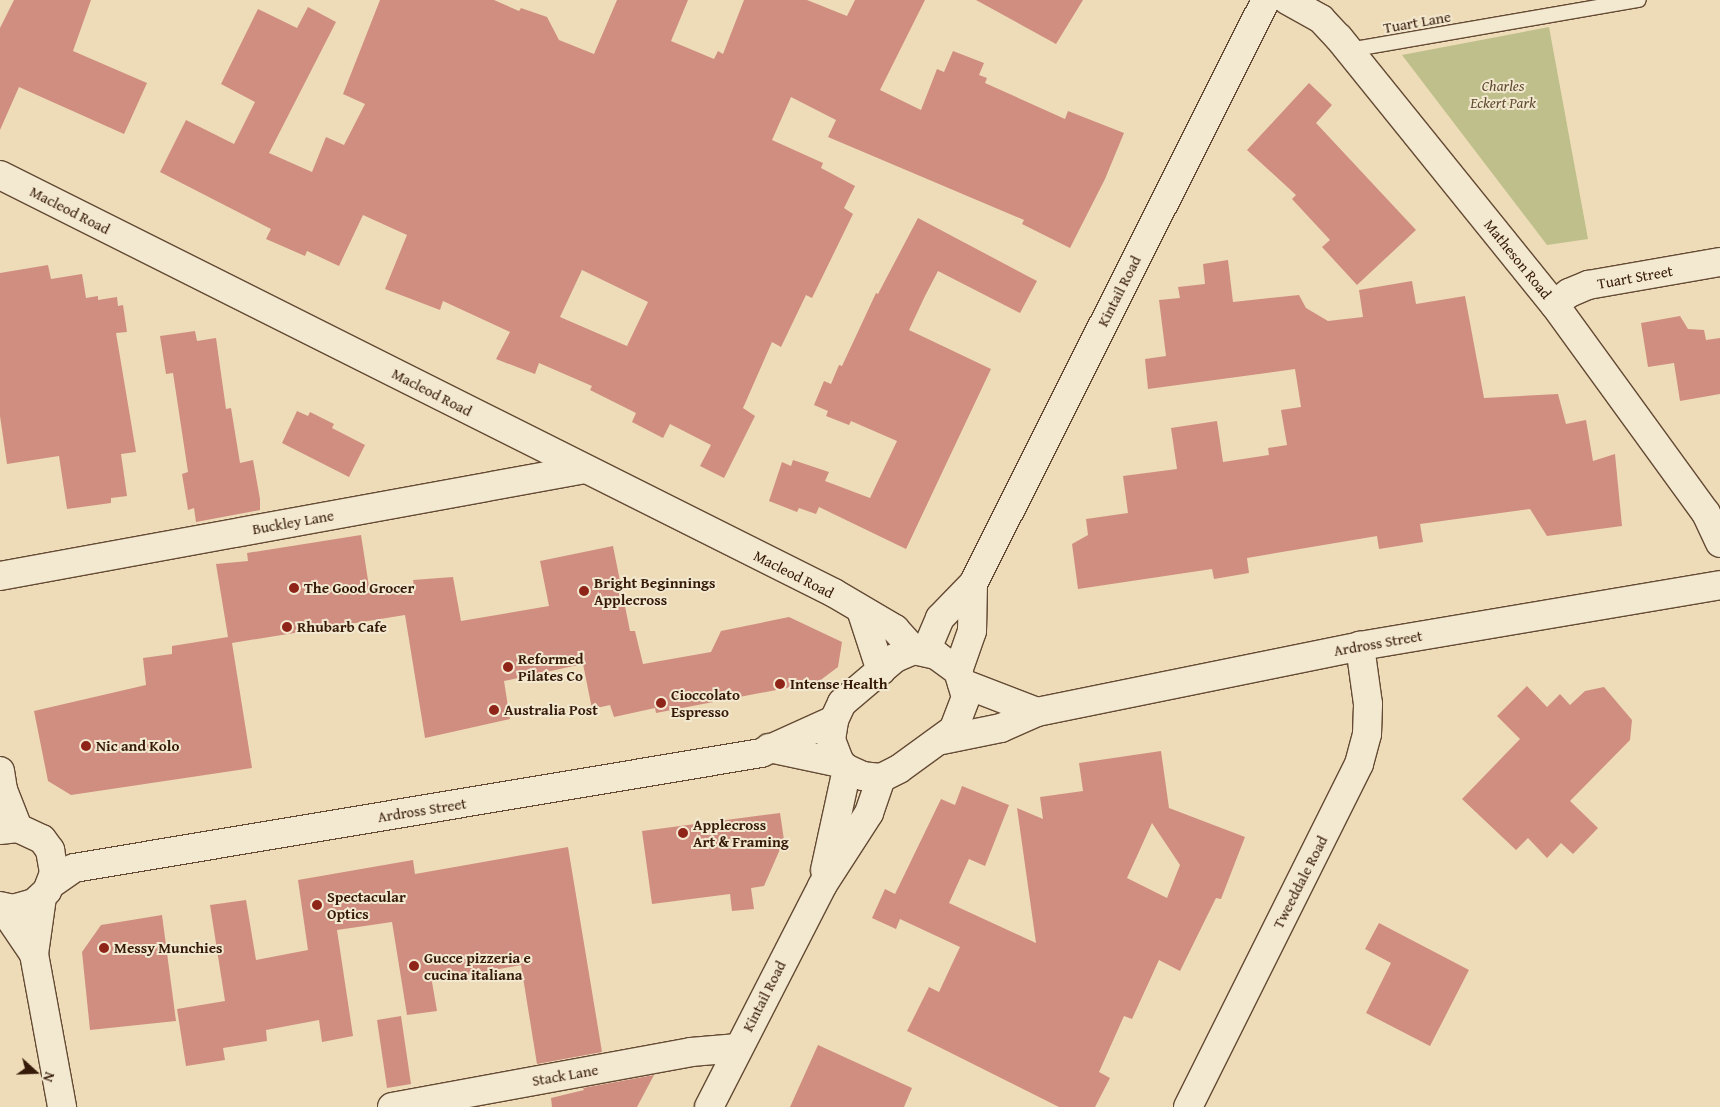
<!DOCTYPE html>
<html>
<head>
<meta charset="utf-8">
<style>
  body { margin:0 }
  #map { position:relative; width:1720px; height:1107px; overflow:hidden; background:#eddcb7; font-family:"Gentium Book Plus",serif }
  div>[style] { position:absolute }
  .green>* { inset:0; background:#bebf8a }
  .building>* { inset:0; background:#d08e81 }
  .roads { filter:drop-shadow(1px 0 #644a34) drop-shadow(-1px 0 #644a34) drop-shadow(0 1px #644a34) drop-shadow(0 -1px #644a34) }
  .service>* { height:14px; margin:-7px; padding:0 7px; transform-origin:7px; border-radius:7px; background:#f3e8d0 }
  .minor>* { height:28px; margin:-14px; padding:0 14px; transform-origin:14px; border-radius:14px; background:#f3e8d0 }
  .tertiary>* { height:28px; margin:-14px; padding:0 14px; transform-origin:14px; border-radius:14px; background:#f3e8d0 }
  .secondary>* { height:28px; margin:-14px; padding:0 14px; transform-origin:14px; border-radius:14px; background:#f3e8d0 }
  .dots>* { width:14px; height:14px; translate:-50% -50%; box-sizing:border-box; border:2px solid #f3e8d0; border-radius:50% }
  span { translate:-50% -50%; white-space:nowrap; text-align:center; line-height:1.15; -webkit-text-stroke:4px #f3e8d0; paint-order:stroke }
  .street-label { font-size:15px; color:#361a09 }
  .park-label { font-size:15px; color:#5f4c30; font-style:italic }
  .poi-label { font-size:15px; color:#361a09; font-weight:700 }
  .left { translate:0 -50%; text-align:left }
  .north { position:absolute; left:10px; top:1047px; width:50px; height:50px; -webkit-text-stroke:4px #f3e8d0; paint-order:stroke; rotate:110deg; font-size:14px; font-weight:700; line-height:20px; text-align:center; color:#361a09 }
  .north::after { content:''; display:block; margin:auto; width:18px; height:22px; background:#361a09; clip-path:polygon(50% 0,100% 100%,50% 72%,0 100%) }
</style>
</head>
<body>
<div id="map">
  <div class="green">
    <div style="clip-path:polygon(1549px 27px,1588px 239px,1547px 245px,1402px 55px)"></div>
  </div>
  <div class="building">
    <div style="clip-path:polygon(14px 0,91px 0,73px 51px,147px 83px,124px 134px,19px 87px,0 130px,0 28px)"></div>
    <div style="clip-path:polygon(evenodd,380px 0,494px 0,519px 11px,521px 8px,547px 17px,559px 40px,594px 54px,617px 0,688px 0,671px 41px,714px 59px,718px 51px,723px 54px,744px 0,807px 0,847px 16px,855px 0,925px 0,880px 90px,921px 110px,937px 69px,944px 72px,953px 51px,984px 63px,979px 75px,987px 78px,985px 83px,1065px 119px,1068px 111px,1124px 133px,1105px 179px,1070px 248px,1022px 224px,1024px 220px,828px 137px,836px 120px,791px 97px,772px 140px,823px 163px,821px 168px,855px 186px,844px 208px,853px 214px,812px 298px,806px 295px,781px 347px,772px 342px,743px 408px,755px 416px,724px 478px,700px 466px,711px 445px,670px 424px,663px 438px,632px 422px,636px 413px,590px 390px,592px 386px,539px 363px,535px 374px,496px 359px,510px 332px,443px 301px,440px 310px,385px 289px,407px 235px,363px 215px,339px 266px,307px 251px,305px 256px,266px 239px,271px 229px,160px 172px,186px 120px,234px 144px,255px 102px,221px 84px,258px 9px,297px 28px,308px 7px,336px 22px,269px 153px,312px 172px,326px 137px,344px 145px,365px 104px,343px 94px,380px 0,582px 270px,648px 302px,627px 346px,560px 317px,582px 270px)"></div>
    <div style="clip-path:polygon(976px 0,1083px 0,1056px 44px)"></div>
    <div style="clip-path:polygon(1309px 83px,1332px 105px,1316px 123px,1416px 230px,1357px 285px,1322px 247px,1330px 240px,1292px 199px,1296px 195px,1247px 150px)"></div>
    <div style="clip-path:polygon(918px 218px,1037px 281px,1020px 313px,938px 271px,924px 298px,909px 330px,991px 369px,906px 549px,819px 507px,816px 514px,799px 508px,797px 512px,769px 501px,782px 462px,791px 466px,793px 460px,829px 472px,825px 481px,870px 498px,897px 441px,851px 421px,849px 425px,826px 416px,828px 411px,814px 405px,824px 381px,831px 384px,839px 365px,842px 366px,876px 293px,878px 294px)"></div>
    <div style="clip-path:polygon(1228px 260px,1233px 302px,1299px 295px,1306px 308px,1328px 321px,1363px 317px,1359px 290px,1412px 281px,1416px 304px,1465px 296px,1484px 398px,1558px 394px,1566px 424px,1586px 420px,1593px 461px,1615px 454px,1622px 526px,1547px 536px,1530px 509px,1420px 524px,1423px 542px,1379px 549px,1377px 536px,1247px 558px,1249px 573px,1214px 579px,1212px 569px,1078px 589px,1072px 544px,1088px 535px,1086px 519px,1128px 513px,1123px 476px,1177px 469px,1171px 428px,1217px 421px,1223px 462px,1269px 455px,1268px 448px,1287px 445px,1281px 410px,1301px 407px,1295px 369px,1148px 389px,1145px 359px,1166px 356px,1159px 300px,1180px 298px,1178px 287px,1205px 284px,1203px 264px)"></div>
    <div style="clip-path:polygon(48px 265px,51px 279px,82px 274px,86px 298px,98px 296px,98px 300px,117px 297px,118px 306px,123px 305px,127px 332px,116px 333px,136px 452px,121px 454px,127px 496px,111px 498px,111px 503px,67px 509px,59px 456px,7px 464px,0 416px,0 273px)"></div>
    <div style="clip-path:polygon(1680px 316px,1688px 329px,1704px 330px,1706px 340px,1720px 338px,1720px 394px,1680px 401px,1674px 363px,1648px 367px,1641px 323px)"></div>
    <div style="clip-path:polygon(195px 331px,197px 341px,216px 338px,226px 409px,231px 408px,240px 463px,253px 460px,260px 499px,260px 510px,196px 522px,194px 508px,188px 510px,182px 474px,188px 472px,173px 373px,166px 374px,160px 336px)"></div>
    <div style="clip-path:polygon(297px 411px,308px 416px,310px 412px,334px 424px,332px 428px,365px 445px,349px 477px,282px 443px)"></div>
    <div style="clip-path:polygon(361px 535px,370px 593px,414px 586px,413px 580px,453px 577px,461px 621px,549px 606px,540px 561px,613px 546px,630px 631px,635px 631px,643px 664px,711px 652px,721px 631px,789px 617px,842px 642px,838px 667px,818px 682px,656px 713px,655px 708px,614px 717px,610px 705px,592px 709px,583px 664px,504px 681px,510px 719px,425px 738px,405px 615px,232px 643px,252px 768px,71px 795px,48px 781px,34px 711px,146px 685px,143px 658px,172px 654px,172px 646px,228px 637px,216px 564px,248px 561px,247px 553px)"></div>
    <div style="clip-path:polygon(1527px 686px,1547px 707px,1560px 694px,1570px 705px,1585px 691px,1604px 687px,1632px 720px,1630px 740px,1570px 801px,1598px 828px,1573px 854px,1561px 843px,1547px 858px,1528px 838px,1516px 850px,1462px 799px,1520px 739px,1497px 716px)"></div>
    <div style="clip-path:polygon(evenodd,1161px 751px,1169px 808px,1245px 837px,1221px 899px,1216px 898px,1180px 971px,1159px 960px,1132px 1019px,1124px 1016px,1099px 1072px,1110px 1078px,1095px 1107px,1059px 1107px,907px 1031px,929px 987px,939px 992px,960px 947px,900px 919px,896px 929px,872px 918px,885px 889px,895px 894px,941px 799px,955px 805px,962px 786px,1009px 805px,985px 866px,969px 859px,949px 903px,1036px 943px,1017px 808px,1043px 819px,1040px 797px,1083px 791px,1079px 763px,1161px 751px,1152px 823px,1180px 865px,1167px 898px,1127px 878px,1152px 823px)"></div>
    <div style="clip-path:polygon(780px 813px,784px 840px,764px 886px,751px 888px,754px 909px,732px 911px,730px 894px,652px 904px,642px 831px)"></div>
    <div style="clip-path:polygon(568px 847px,602px 1052px,537px 1064px,521px 965px,432px 982px,437px 1011px,407px 1015px,392px 922px,337px 930px,353px 1036px,322px 1042px,319px 1020px,266px 1030px,267px 1041px,223px 1048px,225px 1060px,186px 1066px,177px 1009px,225px 1001px,210px 905px,246px 900px,256px 960px,308px 950px,298px 880px,413px 860px,415px 874px)"></div>
    <div style="clip-path:polygon(162px 915px,176px 1021px,90px 1030px,82px 952px,101px 925px)"></div>
    <div style="clip-path:polygon(1379px 923px,1469px 970px,1430px 1046px,1366px 1013px,1391px 963px,1365px 949px)"></div>
    <div style="clip-path:polygon(401px 1016px,411px 1084px,387px 1088px,377px 1020px)"></div>
    <div style="clip-path:polygon(818px 1045px,912px 1088px,904px 1107px,790px 1107px)"></div>
    <div style="clip-path:polygon(654px 1075px,637px 1107px,552px 1107px,551px 1098px,584px 1090px,583px 1088px)"></div>
  </div>
  <div class="roads">
    <div class="service">
      <div style="left:1349px;top:50px;width:294px;rotate:-9.8deg"></div>
    </div>
    <div class="minor">
      <div style="left:1287px;top:0;width:39px;rotate:29deg"></div>
      <div style="left:1321px;top:19px;width:26px;rotate:47deg"></div>
      <div style="left:1339px;top:38px;width:342px;rotate:51.1deg"></div>
      <div style="left:1554px;top:304px;width:258px;rotate:54deg"></div>
      <div style="left:1706px;top:513px;width:33px;rotate:65deg"></div>
      <div style="left:1554px;top:304px;width:19px;rotate:-36deg"></div>
      <div style="left:1569px;top:293px;width:21px;rotate:-23deg"></div>
      <div style="left:1588px;top:285px;width:134px;rotate:-9.9deg"></div>
      <div style="left:0;top:576px;width:595px;rotate:-10.37deg"></div>
      <div style="left:926px;top:651px;width:36px;rotate:-67deg"></div>
      <div style="left:940px;top:618px;width:47px;rotate:-45.9deg"></div>
      <div style="left:973px;top:584px;width:653px;rotate:-63.36deg"></div>
      <div style="left:958px;top:671px;width:42px;rotate:-70.7deg"></div>
      <div style="left:972px;top:631px;width:47px;rotate:-88.8deg"></div>
      <div style="left:0;top:771px;width:19px;rotate:81deg"></div>
      <div style="left:3px;top:790px;width:41px;rotate:68.5deg"></div>
      <div style="left:42px;top:897px;width:58px;rotate:98deg"></div>
      <div style="left:34px;top:954px;width:156px;rotate:79.6deg"></div>
      <div style="left:2px;top:907px;width:57px;rotate:55.8deg"></div>
      <div style="left:392px;top:1107px;width:304px;rotate:-10.4deg"></div>
      <div style="left:691px;top:1052px;width:47px;rotate:-4.9deg"></div>
      <div style="left:1188px;top:1107px;width:383px;rotate:-63.5deg"></div>
      <div style="left:1359px;top:764px;width:31px;rotate:-75deg"></div>
      <div style="left:1367px;top:734px;width:30px;rotate:-88deg"></div>
      <div style="left:1368px;top:704px;width:59px;rotate:-97.9deg"></div>
    </div>
    <div class="tertiary">
      <div style="left:0;top:175px;width:933px;rotate:26.62deg"></div>
      <div style="left:834px;top:593px;width:71px;rotate:30.5deg"></div>
      <div style="left:895px;top:629px;width:28px;rotate:48deg"></div>
      <div style="left:862px;top:613px;width:61px;rotate:71.9deg"></div>
      <div style="left:962px;top:683px;width:80px;rotate:21.1deg"></div>
      <div style="left:942px;top:740px;width:60px;rotate:-11.5deg"></div>
      <div style="left:1001px;top:728px;width:39px;rotate:-24deg"></div>
      <div style="left:1037px;top:712px;width:330px;rotate:-11.5deg"></div>
      <div style="left:1360px;top:646px;width:365px;rotate:-9.6deg"></div>
      <div style="left:769px;top:748px;width:73px;rotate:11.9deg"></div>
      <div style="left:0;top:830px;width:18px;rotate:-6deg"></div>
      <div style="left:18px;top:828px;width:26px;rotate:25deg"></div>
      <div style="left:42px;top:839px;width:14px;rotate:54deg"></div>
      <div style="left:50px;top:850px;width:23px;rotate:80deg"></div>
      <div style="left:54px;top:873px;width:19px;rotate:111deg"></div>
      <div style="left:47px;top:891px;width:18px;rotate:137deg"></div>
      <div style="left:34px;top:903px;width:22px;rotate:164deg"></div>
      <div style="left:13px;top:909px;width:13px;rotate:-167deg"></div>
      <div style="left:51px;top:884px;width:28px;rotate:-35deg"></div>
      <div style="left:74px;top:868px;width:697px;rotate:-9.5deg"></div>
      <div style="left:761px;top:753px;width:80px;rotate:-24.3deg"></div>
    </div>
    <div class="secondary">
      <div style="left:914px;top:650px;width:23px;rotate:13deg"></div>
      <div style="left:936px;top:655px;width:27px;rotate:36deg"></div>
      <div style="left:958px;top:671px;width:27px;rotate:73deg"></div>
      <div style="left:966px;top:697px;width:34px;rotate:111deg"></div>
      <div style="left:954px;top:729px;width:68px;rotate:144deg"></div>
      <div style="left:899px;top:769px;width:20px;rotate:153deg"></div>
      <div style="left:881px;top:778px;width:18px;rotate:-174deg"></div>
      <div style="left:863px;top:776px;width:17px;rotate:-156deg"></div>
      <div style="left:847px;top:769px;width:9px;rotate:-139deg"></div>
      <div style="left:840px;top:763px;width:25px;rotate:-111deg"></div>
      <div style="left:831px;top:740px;width:20px;rotate:-81deg"></div>
      <div style="left:834px;top:720px;width:19px;rotate:-65deg"></div>
      <div style="left:842px;top:703px;width:70px;rotate:-40.3deg"></div>
      <div style="left:895px;top:658px;width:21px;rotate:-23deg"></div>
      <div style="left:825px;top:870px;width:103px;rotate:-77.7deg"></div>
      <div style="left:709px;top:1107px;width:248px;rotate:-62.9deg"></div>
      <div style="left:822px;top:886px;width:87px;rotate:-57.2deg"></div>
      <div style="left:869px;top:813px;width:37px;rotate:-71deg"></div>
    </div>
  </div>
  <div class="dots">
    <div style="left:294px;top:588px;background:#8f2418"></div>
    <div style="left:584px;top:591px;background:#8f2418"></div>
    <div style="left:287px;top:627px;background:#8f2418"></div>
    <div style="left:508px;top:667px;background:#8f2418"></div>
    <div style="left:780px;top:684px;background:#8f2418"></div>
    <div style="left:661px;top:703px;background:#8f2418"></div>
    <div style="left:494px;top:710px;background:#8f2418"></div>
    <div style="left:86px;top:746px;background:#8f2418"></div>
    <div style="left:683px;top:833px;background:#8f2418"></div>
    <div style="left:317px;top:905px;background:#8f2418"></div>
    <div style="left:104px;top:948px;background:#8f2418"></div>
    <div style="left:414px;top:966px;background:#8f2418"></div>
  </div>
  <div class="street-label">
    <span style="left:1417px;top:22px;rotate:-10deg">Tuart Lane</span>
    <span style="left:70px;top:210px;rotate:27deg">Macleod Road</span>
    <span style="left:1518px;top:259px;rotate:51deg">Matheson Road</span>
    <span style="left:1635px;top:277px;rotate:-10deg">Tuart Street</span>
    <span style="left:1119px;top:291px;rotate:-63deg">Kintail Road</span>
    <span style="left:432px;top:392px;rotate:27deg">Macleod Road</span>
    <span style="left:293px;top:522px;rotate:-10deg">Buckley Lane</span>
    <span style="left:794px;top:574px;rotate:27deg">Macleod Road</span>
    <span style="left:1378px;top:643px;rotate:-10deg">Ardross Street</span>
    <span style="left:422px;top:810px;rotate:-9deg">Ardross Street</span>
    <span style="left:1300px;top:882px;rotate:-63deg">Tweeddale Road</span>
    <span style="left:764px;top:996px;rotate:-63deg">Kintail Road</span>
    <span style="left:565px;top:1075px;rotate:-10deg">Stack Lane</span>
  </div>
  <div class="park-label">
    <span style="left:1503px;top:94px">Charles<br>Eckert Park</span>
  </div>
  <div class="poi-label">
    <span class="left" style="left:594px;top:591px">Bright Beginnings<br>Applecross</span>
    <span class="left" style="left:304px;top:588px">The Good Grocer</span>
    <span class="left" style="left:297px;top:627px">Rhubarb Cafe</span>
    <span class="left" style="left:518px;top:667px">Reformed<br>Pilates Co</span>
    <span class="left" style="left:790px;top:684px">Intense Health</span>
    <span class="left" style="left:671px;top:703px">Cioccolato<br>Espresso</span>
    <span class="left" style="left:504px;top:710px">Australia Post</span>
    <span class="left" style="left:96px;top:746px">Nic and Kolo</span>
    <span class="left" style="left:693px;top:833px">Applecross<br>Art &amp; Framing</span>
    <span class="left" style="left:327px;top:905px">Spectacular<br>Optics</span>
    <span class="left" style="left:114px;top:948px">Messy Munchies</span>
    <span class="left" style="left:424px;top:966px">Gucce pizzeria e<br>cucina italiana</span>
  </div>
  <div class="north">N</div>
</div>
</body>
</html>
